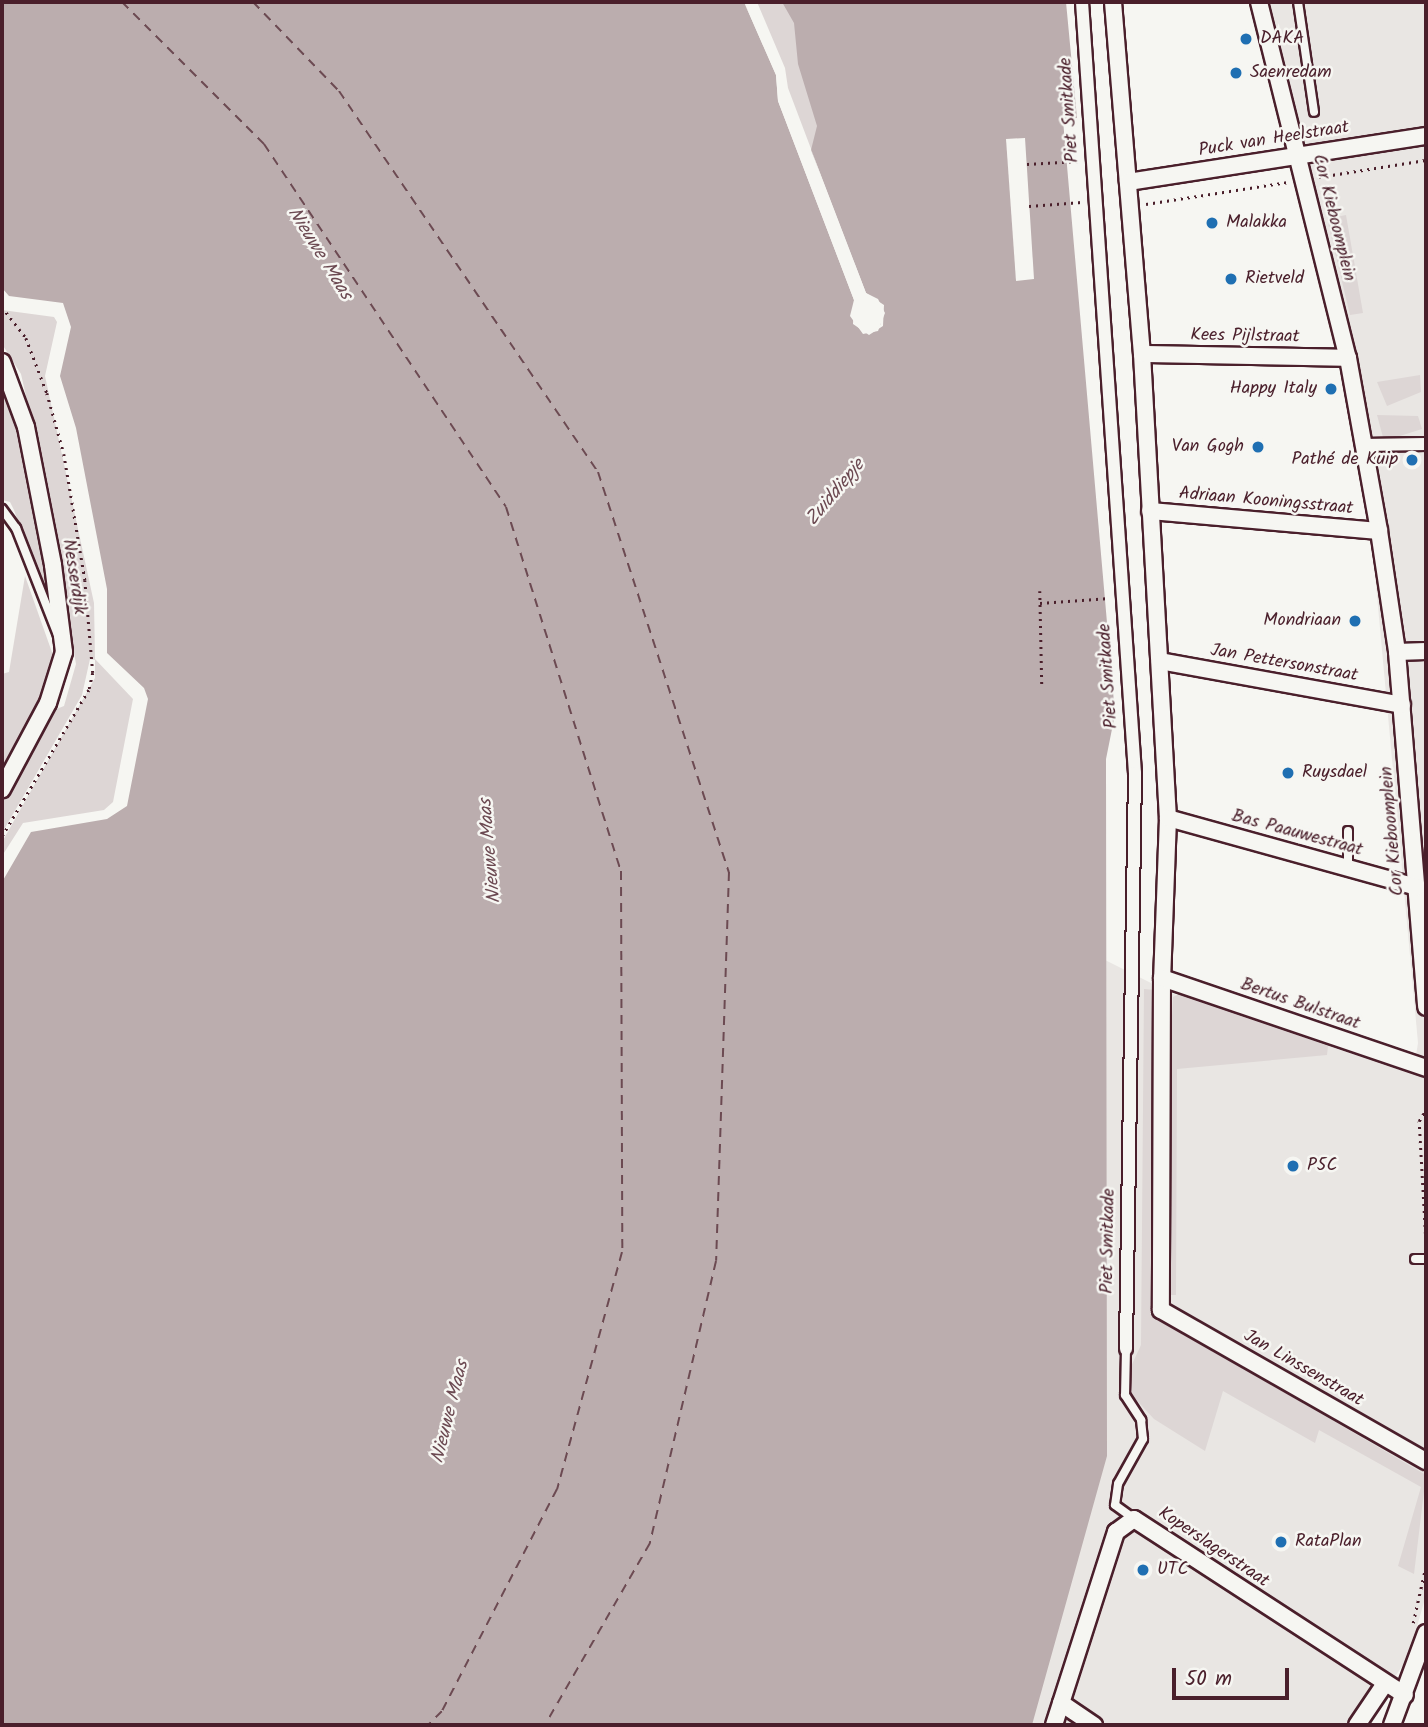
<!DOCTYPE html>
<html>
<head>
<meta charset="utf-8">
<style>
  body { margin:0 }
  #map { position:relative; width:1428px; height:1727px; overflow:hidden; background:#f6f6f2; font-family:Kalam,sans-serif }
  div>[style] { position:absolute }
  .built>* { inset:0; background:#e9e6e3 }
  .green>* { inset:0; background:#ddd6d5 }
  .water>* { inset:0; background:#bbadae }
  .pier>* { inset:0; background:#f6f6f2 }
  .ferry>* { height:2px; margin-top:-1px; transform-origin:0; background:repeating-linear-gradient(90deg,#6c4a52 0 9px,transparent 0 16px) }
  .path>* { height:2.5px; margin-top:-1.25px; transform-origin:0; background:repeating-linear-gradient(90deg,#4a1f2b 0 2px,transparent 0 7px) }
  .roads { filter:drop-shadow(2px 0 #4a1f2b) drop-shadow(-2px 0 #4a1f2b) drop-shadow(0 2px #4a1f2b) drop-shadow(0 -2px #4a1f2b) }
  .service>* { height:8px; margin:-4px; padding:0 4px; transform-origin:4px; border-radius:4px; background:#f6f6f2 }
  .pedestrian>* { height:12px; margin:-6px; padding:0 6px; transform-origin:6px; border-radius:6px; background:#f6f6f2 }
  .minor>* { height:16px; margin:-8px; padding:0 8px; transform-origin:8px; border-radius:8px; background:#f6f6f2 }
  .dots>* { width:19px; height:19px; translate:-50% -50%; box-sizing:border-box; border:4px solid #f6f6f2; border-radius:50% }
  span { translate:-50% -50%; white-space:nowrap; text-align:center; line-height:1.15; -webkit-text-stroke:5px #f6f6f2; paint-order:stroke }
  .poi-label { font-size:18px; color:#4a1f2b }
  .left { translate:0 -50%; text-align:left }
  .right { translate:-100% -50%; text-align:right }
  .street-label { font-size:18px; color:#4a1f2b }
  .water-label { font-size:19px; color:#6c4a52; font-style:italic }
  .frame { position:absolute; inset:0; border:4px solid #4a1f2b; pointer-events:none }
  .scale { position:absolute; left:1172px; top:1668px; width:117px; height:32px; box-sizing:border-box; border:4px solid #4a1f2b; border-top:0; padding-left:9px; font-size:21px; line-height:24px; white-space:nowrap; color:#4a1f2b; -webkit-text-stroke:5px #f6f6f2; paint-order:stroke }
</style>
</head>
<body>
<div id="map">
  <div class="built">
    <div style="clip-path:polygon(1250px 2px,1426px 2px,1426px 1595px,1408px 1658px,1361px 1725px,999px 1725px,1075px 945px,1171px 993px,1413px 1074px,1418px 1043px,1373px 552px,1343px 372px)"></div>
  </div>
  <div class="green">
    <div style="clip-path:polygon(757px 2px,828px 2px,855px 265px,788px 88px,785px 68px)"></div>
    <div style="clip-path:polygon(1346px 215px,1363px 313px,1350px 315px,1327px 219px)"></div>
    <div style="clip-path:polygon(2px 310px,54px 317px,57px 322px,45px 376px,94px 603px,95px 659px,133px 699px,113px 802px,104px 810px,23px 823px,2px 856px,2px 842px,95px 678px,95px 660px,90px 659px,82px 695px,2px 833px,2px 801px,54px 710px,64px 706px,76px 664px,46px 485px,21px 374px,2px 344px)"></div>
    <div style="clip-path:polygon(1420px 375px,1421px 392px,1387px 406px,1377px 382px)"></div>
    <div style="clip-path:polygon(2px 377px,22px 446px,58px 620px,53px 622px,14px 510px,10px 502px,2px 500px)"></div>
    <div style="clip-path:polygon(1377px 415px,1418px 416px,1422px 429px,1384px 441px)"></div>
    <div style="clip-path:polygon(25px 576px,54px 658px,46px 689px,2px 771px,2px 674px,9px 672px)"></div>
    <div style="clip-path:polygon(1144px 989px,1155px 990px,1150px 1314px,1426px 1475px,1414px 1574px,1398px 1566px,1421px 1487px,1319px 1430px,1315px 1443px,1223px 1391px,1205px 1451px,1154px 1419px,1129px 1392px,1127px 1375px,1141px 1345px)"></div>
    <div style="clip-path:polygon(1181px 993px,1328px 1046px,1327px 1055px,1177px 1069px,1176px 1295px,1170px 1295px,1170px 1054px,1173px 997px)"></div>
  </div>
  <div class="water">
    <div style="clip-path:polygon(2px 2px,744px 2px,776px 75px,778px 101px,854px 300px,850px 316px,863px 334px,878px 331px,885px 313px,878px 299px,866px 293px,811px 150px,817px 126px,798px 64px,794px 23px,782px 2px,1066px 2px,1077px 118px,1063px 120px,1115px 714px,1106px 759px,1107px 1456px,1032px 1725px,2px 1725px,2px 882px,31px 832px,107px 819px,127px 806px,148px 699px,144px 688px,107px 653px,107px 589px,76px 428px,60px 376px,71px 327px,63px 303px,9px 296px,2px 288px)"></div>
  </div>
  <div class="pier">
    <div style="clip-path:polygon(744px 2px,779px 74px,781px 100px,857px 299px,853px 316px,860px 328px,869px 332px,881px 324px,880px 307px,863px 295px,809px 144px,866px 293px,884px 305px,883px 326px,869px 335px,853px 324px,854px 300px,778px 101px,776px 75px)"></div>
    <div style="clip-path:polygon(1025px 138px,1034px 279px,1016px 281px,1006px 139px)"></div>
  </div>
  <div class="ferry">
    <div style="left:122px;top:2px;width:201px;rotate:45deg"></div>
    <div style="left:264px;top:144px;width:436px;rotate:56.3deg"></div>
    <div style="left:506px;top:507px;width:382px;rotate:72.5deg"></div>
    <div style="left:621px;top:871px;width:381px;rotate:89.8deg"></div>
    <div style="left:622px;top:1252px;width:246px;rotate:105.3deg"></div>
    <div style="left:557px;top:1489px;width:250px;rotate:117.4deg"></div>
    <div style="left:442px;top:1711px;width:20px;rotate:135deg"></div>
    <div style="left:253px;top:2px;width:124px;rotate:46deg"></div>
    <div style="left:339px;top:91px;width:461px;rotate:55.8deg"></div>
    <div style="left:598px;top:472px;width:421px;rotate:71.9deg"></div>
    <div style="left:729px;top:872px;width:389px;rotate:91.9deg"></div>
    <div style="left:716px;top:1261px;width:290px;rotate:103.2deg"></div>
    <div style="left:650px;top:1543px;width:210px;rotate:120deg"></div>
  </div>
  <div class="path">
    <div style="left:1027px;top:164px;width:52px;rotate:-3.3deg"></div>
    <div style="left:1319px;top:177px;width:108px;rotate:-9deg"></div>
    <div style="left:1146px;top:204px;width:144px;rotate:-8.8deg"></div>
    <div style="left:1029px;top:206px;width:53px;rotate:-4.3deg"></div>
    <div style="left:2px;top:307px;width:39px;rotate:52deg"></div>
    <div style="left:26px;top:338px;width:59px;rotate:69.1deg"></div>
    <div style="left:47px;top:393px;width:63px;rotate:74.4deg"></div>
    <div style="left:64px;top:454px;width:128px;rotate:80.5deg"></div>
    <div style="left:85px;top:580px;width:93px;rotate:85.1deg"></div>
    <div style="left:93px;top:673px;width:17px;rotate:103deg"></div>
    <div style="left:89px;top:690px;width:171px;rotate:120.6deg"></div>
    <div style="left:1040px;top:591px;width:93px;rotate:88.8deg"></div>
    <div style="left:1040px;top:603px;width:70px;rotate:-4.1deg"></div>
    <div style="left:1426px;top:1248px;width:127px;rotate:-93.2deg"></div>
    <div style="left:1419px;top:1121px;width:13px;rotate:-58deg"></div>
    <div style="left:1413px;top:1623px;width:59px;rotate:-77.4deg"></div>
  </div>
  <div class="roads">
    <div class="service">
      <div style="left:1298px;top:2px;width:111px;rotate:81.7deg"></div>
      <div style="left:2px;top:509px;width:24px;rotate:54deg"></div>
      <div style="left:16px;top:528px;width:120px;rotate:68.6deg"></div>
      <div style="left:1348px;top:831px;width:37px;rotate:90deg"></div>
      <div style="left:1415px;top:1259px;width:11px"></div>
      <div style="left:1126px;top:1349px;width:46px;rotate:91.2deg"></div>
      <div style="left:1125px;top:1395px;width:30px;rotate:57deg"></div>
      <div style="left:1141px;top:1420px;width:19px;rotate:84deg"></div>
      <div style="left:1143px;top:1439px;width:51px;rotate:119.1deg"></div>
      <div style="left:1118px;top:1484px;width:21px;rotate:98deg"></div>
      <div style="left:1115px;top:1505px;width:24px;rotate:36deg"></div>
    </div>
    <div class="pedestrian">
      <div style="left:1082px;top:2px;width:773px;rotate:86.07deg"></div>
      <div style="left:1135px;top:773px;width:576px;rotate:90.9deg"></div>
      <div style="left:1363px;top:445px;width:63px;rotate:-0.9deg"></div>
    </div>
    <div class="minor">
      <div style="left:1113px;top:2px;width:353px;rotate:85.3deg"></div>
      <div style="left:1142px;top:354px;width:465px;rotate:86.8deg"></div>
      <div style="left:1168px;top:818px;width:160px;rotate:92.1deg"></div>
      <div style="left:1162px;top:978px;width:332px;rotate:90.2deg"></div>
      <div style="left:1161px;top:1310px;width:305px;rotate:29.7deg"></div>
      <div style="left:1259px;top:2px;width:367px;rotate:76deg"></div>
      <div style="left:1348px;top:358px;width:176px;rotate:79.8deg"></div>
      <div style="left:1379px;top:531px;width:122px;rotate:81.5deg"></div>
      <div style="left:1397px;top:652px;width:356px;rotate:85.3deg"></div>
      <div style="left:1128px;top:182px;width:302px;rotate:-8.8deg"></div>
      <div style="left:1142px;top:354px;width:206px;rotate:1.1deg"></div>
      <div style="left:2px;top:362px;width:69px;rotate:69.7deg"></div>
      <div style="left:26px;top:427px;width:141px;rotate:78.9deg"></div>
      <div style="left:53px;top:565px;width:88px;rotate:82.8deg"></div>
      <div style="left:64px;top:652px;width:53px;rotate:107.4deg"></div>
      <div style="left:48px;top:703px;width:98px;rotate:118.1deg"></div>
      <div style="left:1150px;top:511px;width:230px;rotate:5deg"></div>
      <div style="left:1397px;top:652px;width:29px;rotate:-2deg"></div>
      <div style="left:1160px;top:661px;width:246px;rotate:10.3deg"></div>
      <div style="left:1168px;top:818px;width:258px;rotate:15.5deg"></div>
      <div style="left:1162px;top:978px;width:279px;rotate:18.8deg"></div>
      <div style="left:1061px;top:1703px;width:40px;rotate:34deg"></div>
      <div style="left:1054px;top:1725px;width:203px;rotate:-72.2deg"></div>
      <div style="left:1116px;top:1532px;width:22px;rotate:-36deg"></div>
      <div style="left:1134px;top:1519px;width:323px;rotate:33deg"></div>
      <div style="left:1357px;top:1725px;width:48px;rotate:-56deg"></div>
      <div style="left:1392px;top:1725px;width:98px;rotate:-69.7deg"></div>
    </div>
  </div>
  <div class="dots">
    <div style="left:1246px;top:39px;background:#1f6fb2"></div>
    <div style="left:1236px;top:73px;background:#1f6fb2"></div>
    <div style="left:1212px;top:223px;background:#1f6fb2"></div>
    <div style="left:1231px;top:279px;background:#1f6fb2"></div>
    <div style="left:1331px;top:389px;background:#1f6fb2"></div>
    <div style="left:1258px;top:447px;background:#1f6fb2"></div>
    <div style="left:1412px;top:460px;background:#1f6fb2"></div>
    <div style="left:1355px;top:621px;background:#1f6fb2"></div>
    <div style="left:1288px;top:773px;background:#1f6fb2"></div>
    <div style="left:1293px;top:1166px;background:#1f6fb2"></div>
    <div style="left:1281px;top:1542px;background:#1f6fb2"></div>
    <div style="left:1143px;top:1570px;background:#1f6fb2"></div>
  </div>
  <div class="poi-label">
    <span class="left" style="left:1260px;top:39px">DAKA</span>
    <span class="left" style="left:1250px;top:73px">Saenredam</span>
    <span class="left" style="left:1226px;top:223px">Malakka</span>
    <span class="left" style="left:1245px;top:279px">Rietveld</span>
    <span class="right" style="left:1317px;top:389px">Happy Italy</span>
    <span class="right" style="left:1244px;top:447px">Van Gogh</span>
    <span class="right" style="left:1398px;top:460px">Pathé de Kuip</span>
    <span class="right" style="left:1341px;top:621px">Mondriaan</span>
    <span class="left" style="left:1302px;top:773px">Ruysdael</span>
    <span class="left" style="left:1307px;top:1166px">P5C</span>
    <span class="left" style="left:1295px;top:1542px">RataPlan</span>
    <span class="left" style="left:1157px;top:1570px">UTC</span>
  </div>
  <div class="street-label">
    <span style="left:1070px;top:110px;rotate:-94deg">Piet Smitkade</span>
    <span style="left:1274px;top:140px;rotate:-9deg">Puck van Heelstraat</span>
    <span style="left:1333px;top:218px;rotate:76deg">Cor Kieboomplein</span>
    <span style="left:1245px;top:337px;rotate:1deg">Kees Pijlstraat</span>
    <span style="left:1266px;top:502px;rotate:5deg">Adriaan Kooningsstraat</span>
    <span style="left:73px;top:577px;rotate:81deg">Nesserdijk</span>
    <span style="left:1284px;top:664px;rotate:10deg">Jan Pettersonstraat</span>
    <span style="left:1109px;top:676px;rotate:-94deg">Piet Smitkade</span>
    <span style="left:1393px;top:831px;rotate:-95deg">Cor Kieboomplein</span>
    <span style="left:1297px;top:834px;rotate:15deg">Bas Paauwestraat</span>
    <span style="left:1300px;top:1005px;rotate:19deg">Bertus Bulstraat</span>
    <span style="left:1109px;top:1241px;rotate:-89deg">Piet Smitkade</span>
    <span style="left:1303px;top:1369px;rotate:30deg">Jan Linssenstraat</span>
    <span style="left:1213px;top:1548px;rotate:34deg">Koperslagerstraat</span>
  </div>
  <div class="water-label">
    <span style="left:319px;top:254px;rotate:58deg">Nieuwe Maas</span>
    <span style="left:836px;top:493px;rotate:-50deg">Zuiddiepje</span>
    <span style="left:491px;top:851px;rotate:-95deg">Nieuwe Maas</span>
    <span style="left:451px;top:1412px;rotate:-76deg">Nieuwe Maas</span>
  </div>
  <div class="frame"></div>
  <div class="scale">50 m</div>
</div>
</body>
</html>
